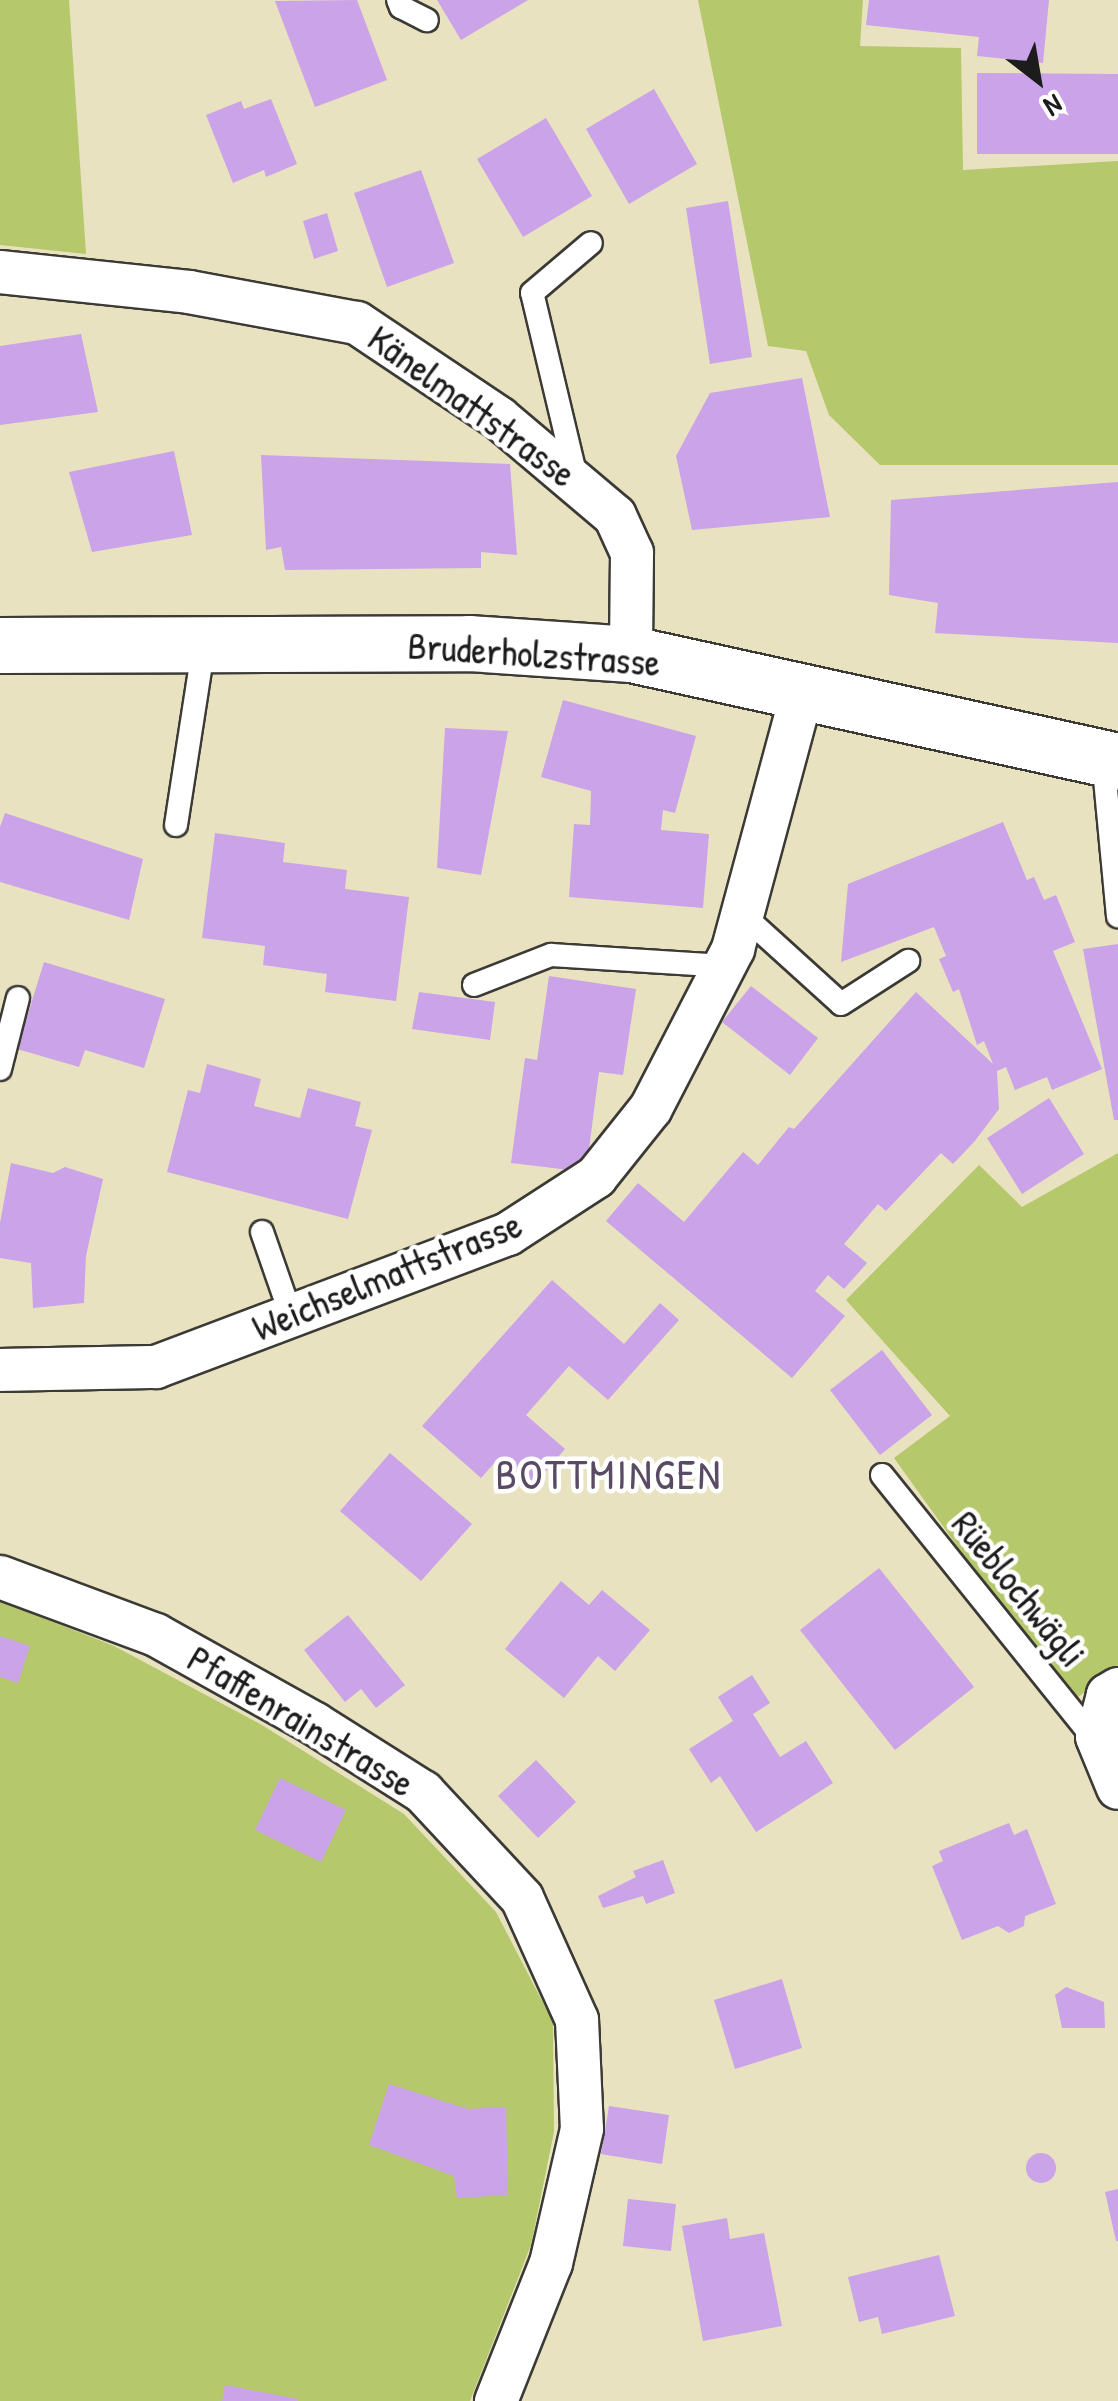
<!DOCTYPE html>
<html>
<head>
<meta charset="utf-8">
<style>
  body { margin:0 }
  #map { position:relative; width:1118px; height:2401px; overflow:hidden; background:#e9e2c0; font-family:"Patrick Hand",sans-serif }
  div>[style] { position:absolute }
  .green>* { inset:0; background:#b5c86c }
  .building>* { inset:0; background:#caa3e8 }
  .round { border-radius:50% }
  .roads { filter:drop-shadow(2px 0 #3b3a35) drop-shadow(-2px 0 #3b3a35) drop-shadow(0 2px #3b3a35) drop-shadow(0 -2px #3b3a35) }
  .service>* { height:22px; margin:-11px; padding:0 11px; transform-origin:11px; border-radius:11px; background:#fff }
  .minor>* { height:42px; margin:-21px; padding:0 21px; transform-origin:21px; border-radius:21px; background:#fff }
  .secondary>* { height:55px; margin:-27.5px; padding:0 27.5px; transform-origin:27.5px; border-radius:27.5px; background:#fff }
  span { translate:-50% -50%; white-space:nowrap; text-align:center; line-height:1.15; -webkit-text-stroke:9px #fff; paint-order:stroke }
  .street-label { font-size:38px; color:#1c1c1c }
  .quarter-label { font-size:42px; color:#594b63; letter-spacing:2.5px }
  .north { position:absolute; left:988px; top:30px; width:100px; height:100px; -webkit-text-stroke:8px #fff; paint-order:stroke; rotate:149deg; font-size:28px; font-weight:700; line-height:40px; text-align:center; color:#1c1c1c }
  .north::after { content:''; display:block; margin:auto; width:35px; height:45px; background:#1c1c1c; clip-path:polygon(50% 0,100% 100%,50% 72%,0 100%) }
</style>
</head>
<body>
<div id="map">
  <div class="green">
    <div style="clip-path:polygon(0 0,69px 0,86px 254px,0 245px)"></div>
    <div style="clip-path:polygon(698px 0,863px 0,860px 46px,961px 48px,963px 170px,1118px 161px,1118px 465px,880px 465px,829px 415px,806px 351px,768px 346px)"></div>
    <div style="clip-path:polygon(1118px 1153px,1118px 1667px,1070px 1703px,894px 1458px,950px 1416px,846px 1300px,979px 1165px,1022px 1207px)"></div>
    <div style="clip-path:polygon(0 1601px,114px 1646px,262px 1725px,404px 1814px,496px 1912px,553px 2022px,554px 2132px,531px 2245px,470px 2401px,0 2401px)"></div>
  </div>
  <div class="building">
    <div style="clip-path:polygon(357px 0,387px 80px,315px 107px,275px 1px)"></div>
    <div style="clip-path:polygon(437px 0,528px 0,461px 40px)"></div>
    <div style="clip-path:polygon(869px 0,1049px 0,1043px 63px,977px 56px,979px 37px,866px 25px)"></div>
    <div style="clip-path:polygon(977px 73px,1118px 74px,1118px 154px,977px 154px)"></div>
    <div style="clip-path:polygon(654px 89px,697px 164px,629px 204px,586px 129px)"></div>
    <div style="clip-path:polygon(271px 99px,297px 164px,266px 177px,264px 170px,233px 183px,206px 115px,241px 101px,244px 109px)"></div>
    <div style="clip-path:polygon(546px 118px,592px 196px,523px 237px,477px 159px)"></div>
    <div style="clip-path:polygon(421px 170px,454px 263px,387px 287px,354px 193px)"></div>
    <div style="clip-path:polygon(728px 201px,752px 357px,710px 364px,686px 208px)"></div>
    <div style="clip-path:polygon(327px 213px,338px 251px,314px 259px,303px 221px)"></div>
    <div style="clip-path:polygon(81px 334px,98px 412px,0 425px,0 346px)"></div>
    <div style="clip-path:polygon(802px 378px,830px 517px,692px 530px,676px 456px,710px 393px)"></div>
    <div style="clip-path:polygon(174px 451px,192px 535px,92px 552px,69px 472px)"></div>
    <div style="clip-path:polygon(261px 455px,510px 464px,517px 555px,481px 552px,481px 568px,285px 570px,281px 547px,266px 550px)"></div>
    <div style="clip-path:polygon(1118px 482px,1118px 643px,935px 633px,938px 603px,889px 595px,891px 500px)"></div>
    <div style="clip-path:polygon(563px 700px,696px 736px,675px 813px,663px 810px,661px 830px,709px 834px,703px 908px,569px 897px,574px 824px,590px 825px,591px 791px,541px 777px)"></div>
    <div style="clip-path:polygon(445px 728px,508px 731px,481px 875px,437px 868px)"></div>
    <div style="clip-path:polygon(5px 813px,143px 859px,129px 920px,0 882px,0 827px)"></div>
    <div style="clip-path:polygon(1003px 822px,1027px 880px,1034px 877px,1044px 900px,1056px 895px,1075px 942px,1053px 951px,1102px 1069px,1052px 1090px,1047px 1077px,1015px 1090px,1006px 1067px,997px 1071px,999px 1109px,974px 1142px,953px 1164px,941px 1153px,886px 1211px,878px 1204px,844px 1244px,867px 1263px,844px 1289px,828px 1275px,815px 1291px,845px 1316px,792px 1378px,606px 1221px,638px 1183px,684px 1222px,743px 1152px,758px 1165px,789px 1127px,794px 1129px,916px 992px,993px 1064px,984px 1041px,977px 1045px,959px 989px,953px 992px,939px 959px,946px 956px,934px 927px,841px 962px,848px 884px)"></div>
    <div style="clip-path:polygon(215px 833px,285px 843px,283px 862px,347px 870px,345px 889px,409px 897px,396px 1001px,325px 992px,327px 974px,263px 965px,265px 946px,202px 938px)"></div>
    <div style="clip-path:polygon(1118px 944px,1118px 1120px,1114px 1120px,1083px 949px)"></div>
    <div style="clip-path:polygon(44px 962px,165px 999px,144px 1068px,85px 1050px,79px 1067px,17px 1049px)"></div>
    <div style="clip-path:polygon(549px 976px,636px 989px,623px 1075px,599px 1072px,586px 1172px,511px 1163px,525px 1058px,537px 1060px)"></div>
    <div style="clip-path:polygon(751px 986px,818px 1038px,790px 1075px,722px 1022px)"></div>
    <div style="clip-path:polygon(419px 992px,495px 1002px,490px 1040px,412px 1029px)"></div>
    <div style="clip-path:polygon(207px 1064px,261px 1079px,254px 1106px,300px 1118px,308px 1088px,361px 1102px,355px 1126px,372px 1130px,348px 1219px,167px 1172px,188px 1090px,200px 1093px)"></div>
    <div style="clip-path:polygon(1049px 1098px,1084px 1154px,1022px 1194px,987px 1138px)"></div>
    <div style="clip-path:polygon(11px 1163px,53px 1173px,65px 1167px,103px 1179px,86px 1256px,84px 1303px,33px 1308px,31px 1263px,0 1258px,0 1223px)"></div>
    <div style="clip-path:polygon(552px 1280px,624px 1344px,660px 1303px,679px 1320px,608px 1400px,569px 1366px,526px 1415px,565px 1449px,529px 1490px,496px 1461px,481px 1478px,422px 1426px)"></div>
    <div style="clip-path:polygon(882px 1350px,932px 1415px,880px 1455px,830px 1390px)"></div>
    <div style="clip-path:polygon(390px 1453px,472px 1524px,421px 1581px,340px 1511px)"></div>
    <div style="clip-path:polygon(879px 1568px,974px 1687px,895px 1750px,800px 1630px)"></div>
    <div style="clip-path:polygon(561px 1581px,589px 1605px,602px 1590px,650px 1630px,615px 1671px,598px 1656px,564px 1698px,505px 1649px)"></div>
    <div style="clip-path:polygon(348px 1615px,405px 1685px,376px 1708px,361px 1689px,345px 1702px,304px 1650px)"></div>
    <div style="clip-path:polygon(0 1636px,30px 1646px,18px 1683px,0 1677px)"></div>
    <div style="clip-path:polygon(752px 1675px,770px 1703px,753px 1714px,780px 1757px,806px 1741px,833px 1783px,756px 1832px,720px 1776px,711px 1783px,689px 1749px,733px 1721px,718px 1697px)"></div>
    <div style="clip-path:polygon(536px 1760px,576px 1802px,538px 1838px,498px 1796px)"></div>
    <div style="clip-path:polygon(280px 1778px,346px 1810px,321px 1862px,255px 1830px)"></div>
    <div style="clip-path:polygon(1009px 1823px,1014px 1835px,1027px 1829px,1056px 1904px,1025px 1916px,1024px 1926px,1009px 1933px,998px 1926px,962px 1940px,932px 1866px,943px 1861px,939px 1851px)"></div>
    <div style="clip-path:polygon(663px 1860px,675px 1893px,646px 1904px,643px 1896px,603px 1908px,598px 1896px,636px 1877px,633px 1871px)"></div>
    <div style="clip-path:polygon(782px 1979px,802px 2048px,735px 2069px,714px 2000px)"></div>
    <div style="clip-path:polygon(1066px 1987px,1104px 2002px,1105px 2028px,1062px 2028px,1055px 1995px)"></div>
    <div style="clip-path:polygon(389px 2084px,468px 2109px,506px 2107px,508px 2195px,457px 2198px,454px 2176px,369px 2145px)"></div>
    <div style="clip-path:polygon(609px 2106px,669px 2115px,662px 2164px,601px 2154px)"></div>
    <div class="round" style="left:1026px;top:2153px;width:30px;height:30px"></div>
    <div style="clip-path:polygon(1118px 2189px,1118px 2241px,1116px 2241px,1105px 2192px)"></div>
    <div style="clip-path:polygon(628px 2199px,676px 2204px,671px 2251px,623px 2246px)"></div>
    <div style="clip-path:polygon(727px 2218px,730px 2239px,764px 2233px,782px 2326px,703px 2341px,682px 2226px)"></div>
    <div style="clip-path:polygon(939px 2255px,955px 2316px,882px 2334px,878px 2317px,859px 2322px,848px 2277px)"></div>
    <div style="clip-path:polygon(225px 2385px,298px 2399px,298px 2401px,222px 2401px)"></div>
  </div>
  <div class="roads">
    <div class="service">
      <div style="left:398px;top:0;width:8px;rotate:67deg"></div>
      <div style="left:401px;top:7px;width:29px;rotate:27deg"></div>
      <div style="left:576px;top:477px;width:189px;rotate:-103.4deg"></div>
      <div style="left:532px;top:293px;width:77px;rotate:-40.3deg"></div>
      <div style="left:1103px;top:758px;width:159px;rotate:84.6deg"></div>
      <div style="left:176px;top:825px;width:182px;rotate:-81.2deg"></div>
      <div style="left:743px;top:915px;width:132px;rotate:42.2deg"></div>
      <div style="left:841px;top:1004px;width:80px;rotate:-32.7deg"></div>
      <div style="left:474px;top:985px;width:83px;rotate:-21.3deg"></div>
      <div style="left:551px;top:955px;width:173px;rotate:3.6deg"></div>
      <div style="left:0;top:1069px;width:73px;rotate:-75.8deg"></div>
      <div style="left:262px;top:1232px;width:91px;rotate:70.8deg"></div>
      <div style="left:882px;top:1475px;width:341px;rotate:51.2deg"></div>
    </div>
    <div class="minor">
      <div style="left:0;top:272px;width:190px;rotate:6deg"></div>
      <div style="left:189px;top:292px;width:171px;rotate:10.5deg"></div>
      <div style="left:357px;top:323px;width:171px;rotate:33.8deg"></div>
      <div style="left:499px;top:418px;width:152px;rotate:40.2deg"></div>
      <div style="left:615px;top:516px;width:41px;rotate:65.3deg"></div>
      <div style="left:632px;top:553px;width:101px;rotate:90.6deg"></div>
      <div style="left:0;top:1370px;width:156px;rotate:-1.1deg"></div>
      <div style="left:156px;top:1367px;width:376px;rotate:-20.7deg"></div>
      <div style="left:508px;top:1234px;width:105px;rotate:-32.9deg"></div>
      <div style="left:596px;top:1177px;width:88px;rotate:-51.4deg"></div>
      <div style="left:651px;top:1108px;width:179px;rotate:-62.7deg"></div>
      <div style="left:733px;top:949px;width:265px;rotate:-74.9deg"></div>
      <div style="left:0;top:1577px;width:166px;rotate:20.4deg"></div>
      <div style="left:156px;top:1635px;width:182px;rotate:29.2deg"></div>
      <div style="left:315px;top:1724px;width:128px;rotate:32.2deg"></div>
      <div style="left:423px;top:1792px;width:145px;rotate:47deg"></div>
      <div style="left:522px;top:1898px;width:134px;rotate:65.7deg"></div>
      <div style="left:577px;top:2020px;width:109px;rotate:87.4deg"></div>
      <div style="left:582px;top:2129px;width:138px;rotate:103deg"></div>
      <div style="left:551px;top:2263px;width:149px;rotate:111.7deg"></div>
      <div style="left:1118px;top:1689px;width:12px;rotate:149deg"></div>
      <div style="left:1108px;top:1695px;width:43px;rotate:104.7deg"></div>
      <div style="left:1097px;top:1737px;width:55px;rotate:67.6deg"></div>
    </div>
    <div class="secondary">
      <div style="left:0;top:645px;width:469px;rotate:-0.2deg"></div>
      <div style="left:469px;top:643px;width:162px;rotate:3.9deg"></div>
      <div style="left:631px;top:654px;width:499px;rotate:12.4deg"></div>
    </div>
  </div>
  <div class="street-label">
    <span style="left:472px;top:406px;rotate:36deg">Känelmattstrasse</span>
    <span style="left:534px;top:654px;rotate:4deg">Bruderholzstrasse</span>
    <span style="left:387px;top:1276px;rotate:-22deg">Weichselmattstrasse</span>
    <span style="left:1019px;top:1589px;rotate:51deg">Rüeblochwägli</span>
    <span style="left:301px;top:1721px;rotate:31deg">Pfaffenrainstrasse</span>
  </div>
  <div class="quarter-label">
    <span style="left:609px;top:1474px">BOTTMINGEN</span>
  </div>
  <div class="north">N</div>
</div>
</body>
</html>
